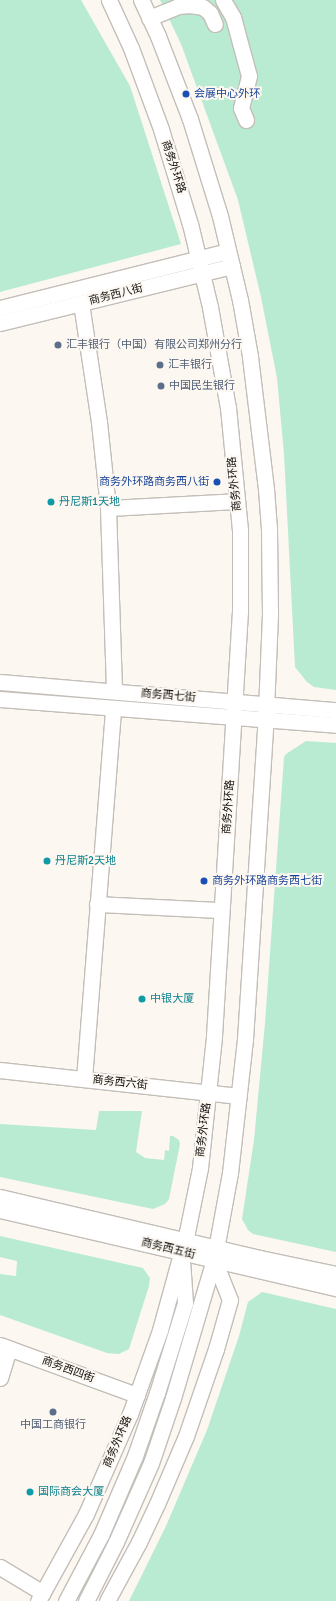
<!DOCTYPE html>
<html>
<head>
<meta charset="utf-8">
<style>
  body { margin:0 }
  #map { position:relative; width:336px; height:1601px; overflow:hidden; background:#fcf7f1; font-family:Signika,"Noto Sans SC",sans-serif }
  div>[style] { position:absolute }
  .green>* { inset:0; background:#b8ebd2 }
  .roads { filter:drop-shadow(1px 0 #c3beb8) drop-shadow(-1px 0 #c3beb8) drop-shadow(0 1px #c3beb8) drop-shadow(0 -1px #c3beb8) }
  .minor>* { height:15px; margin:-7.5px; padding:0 7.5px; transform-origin:7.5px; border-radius:7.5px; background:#fff }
  .dots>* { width:11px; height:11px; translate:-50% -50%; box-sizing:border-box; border:2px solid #fcf7f1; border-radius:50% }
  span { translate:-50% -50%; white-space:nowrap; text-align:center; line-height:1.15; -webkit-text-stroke:4px #fcf7f1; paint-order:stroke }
  .transit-label { font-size:11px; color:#164399 }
  .left { translate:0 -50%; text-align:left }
  .right { translate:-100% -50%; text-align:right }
  .street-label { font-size:11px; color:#110f0d }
  .service-label { font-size:11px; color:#4e5e75 }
  .culture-label { font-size:11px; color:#0d838f }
</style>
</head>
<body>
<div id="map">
  <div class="green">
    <div style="clip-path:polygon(0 0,81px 0,130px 86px,181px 244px,0 292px)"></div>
    <div style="clip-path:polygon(160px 0,336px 0,336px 690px,314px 687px,307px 682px,295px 667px,284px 454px,277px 378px,261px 297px,238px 200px,181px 44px)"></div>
    <div style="clip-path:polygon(306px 741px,336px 743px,336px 1252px,253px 1234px,248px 1230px,242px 1219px,254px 1140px,265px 1023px,284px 757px,286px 754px)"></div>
    <div style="clip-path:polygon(99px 1111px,142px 1111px,136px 1152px,145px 1158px,164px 1160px,165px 1150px,169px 1151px,170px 1136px,173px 1136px,179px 1140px,180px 1144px,169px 1199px,165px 1204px,153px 1209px,0 1177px,0 1124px,96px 1130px)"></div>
    <div style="clip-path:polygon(0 1236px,143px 1268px,150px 1278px,149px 1286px,129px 1349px,119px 1354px,107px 1353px,0 1315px,0 1274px,16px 1276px,17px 1261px,0 1257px)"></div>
    <div style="clip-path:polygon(262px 1292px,336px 1309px,336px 1601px,129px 1601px,166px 1526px,207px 1430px,239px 1336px,248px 1302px)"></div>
  </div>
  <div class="roads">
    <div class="minor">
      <div style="left:223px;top:0;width:20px;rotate:60deg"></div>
      <div style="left:233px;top:17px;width:61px;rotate:74.8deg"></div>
      <div style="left:249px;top:76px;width:33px;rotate:104deg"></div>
      <div style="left:241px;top:108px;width:13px;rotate:67deg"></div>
      <div style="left:149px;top:18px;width:31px;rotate:-22deg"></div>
      <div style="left:178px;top:6px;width:12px;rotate:-5deg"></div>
      <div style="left:190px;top:5px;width:13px;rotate:9deg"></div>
      <div style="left:203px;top:7px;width:9px;rotate:41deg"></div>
      <div style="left:210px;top:13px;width:12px;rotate:66deg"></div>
      <div style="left:81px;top:303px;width:120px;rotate:81.4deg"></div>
      <div style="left:99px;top:422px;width:86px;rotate:84deg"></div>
      <div style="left:108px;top:508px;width:183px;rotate:88.1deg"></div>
      <div style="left:0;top:308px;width:235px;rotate:-14deg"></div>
      <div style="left:0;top:323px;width:239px;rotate:-13.8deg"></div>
      <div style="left:108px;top:508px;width:129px;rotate:-3.1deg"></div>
      <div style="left:0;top:682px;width:337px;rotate:4.8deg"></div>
      <div style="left:0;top:699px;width:337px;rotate:4.4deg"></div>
      <div style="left:97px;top:904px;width:124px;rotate:2.8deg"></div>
      <div style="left:0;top:1070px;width:240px;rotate:6.2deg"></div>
      <div style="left:84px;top:1079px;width:372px;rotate:-85.5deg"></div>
      <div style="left:0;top:1197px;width:267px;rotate:13.2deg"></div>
      <div style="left:260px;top:1258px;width:78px;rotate:11.9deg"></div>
      <div style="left:0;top:1210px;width:345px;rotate:13.1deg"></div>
      <div style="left:0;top:1345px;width:146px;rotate:20.1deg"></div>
      <div style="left:0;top:1378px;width:31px;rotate:-73deg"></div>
      <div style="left:0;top:1567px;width:50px;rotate:31.2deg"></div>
      <div style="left:38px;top:1601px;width:99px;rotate:-61.1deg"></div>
      <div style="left:86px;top:1514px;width:109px;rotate:-66.3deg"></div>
      <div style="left:130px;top:1414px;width:89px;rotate:-70.3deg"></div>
      <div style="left:160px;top:1330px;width:102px;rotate:-74.6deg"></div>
      <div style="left:187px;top:1232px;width:65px;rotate:-78.5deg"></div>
      <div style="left:200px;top:1168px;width:133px;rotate:-83.9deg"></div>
      <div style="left:214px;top:1036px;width:425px;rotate:-86.5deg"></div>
      <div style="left:240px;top:612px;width:82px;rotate:-90deg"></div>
      <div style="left:240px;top:530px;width:123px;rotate:-95.6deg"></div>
      <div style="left:228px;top:408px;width:103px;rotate:-100.1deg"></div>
      <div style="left:210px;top:307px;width:85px;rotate:-103.5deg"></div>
      <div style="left:190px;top:224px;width:99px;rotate:-107deg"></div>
      <div style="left:161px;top:129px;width:86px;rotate:-110.3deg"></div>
      <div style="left:131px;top:48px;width:53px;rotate:-114.6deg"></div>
      <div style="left:66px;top:1601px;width:75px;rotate:-62.1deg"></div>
      <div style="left:101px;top:1535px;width:86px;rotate:-66.7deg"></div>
      <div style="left:135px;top:1456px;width:67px;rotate:-70.8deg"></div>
      <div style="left:157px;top:1393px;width:94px;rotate:-72.7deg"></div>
      <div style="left:185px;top:1303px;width:39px;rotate:-94deg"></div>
      <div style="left:86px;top:1601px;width:66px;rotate:-63deg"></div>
      <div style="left:116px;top:1542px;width:86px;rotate:-66.1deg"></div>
      <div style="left:151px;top:1463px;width:69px;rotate:-71.3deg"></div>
      <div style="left:173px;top:1398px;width:144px;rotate:-73.5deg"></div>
      <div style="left:214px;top:1260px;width:88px;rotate:-79.6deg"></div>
      <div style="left:230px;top:1173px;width:135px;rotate:-83.6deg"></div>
      <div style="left:245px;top:1039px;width:330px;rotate:-86.3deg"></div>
      <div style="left:266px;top:710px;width:97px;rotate:-87.6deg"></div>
      <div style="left:270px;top:613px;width:84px;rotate:-90.7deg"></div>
      <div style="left:269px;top:529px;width:40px;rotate:-94.3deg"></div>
      <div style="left:266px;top:489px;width:134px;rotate:-96.9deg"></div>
      <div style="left:250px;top:356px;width:57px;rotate:-100.1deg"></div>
      <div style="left:240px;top:300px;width:86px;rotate:-103.4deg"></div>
      <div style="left:220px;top:216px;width:102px;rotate:-107.2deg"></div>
      <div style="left:190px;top:119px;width:89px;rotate:-111.1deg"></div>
      <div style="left:158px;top:36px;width:40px;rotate:-115deg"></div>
      <div style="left:107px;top:1601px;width:67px;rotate:-61.5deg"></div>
      <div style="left:139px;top:1542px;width:42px;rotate:-64.7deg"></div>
      <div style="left:157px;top:1504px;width:74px;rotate:-66.9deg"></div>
      <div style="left:186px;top:1436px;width:92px;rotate:-71deg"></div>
      <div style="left:216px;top:1349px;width:51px;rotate:-74.1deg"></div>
      <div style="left:230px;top:1300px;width:43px;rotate:-111.8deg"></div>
    </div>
  </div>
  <div class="dots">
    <div style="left:186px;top:94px;background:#1a4fb4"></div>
    <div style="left:58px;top:345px;background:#5c6f8a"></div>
    <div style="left:160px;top:365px;background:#5c6f8a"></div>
    <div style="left:161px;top:386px;background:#5c6f8a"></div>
    <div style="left:217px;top:482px;background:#1a4fb4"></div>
    <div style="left:51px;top:502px;background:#0f9aa8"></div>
    <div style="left:47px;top:861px;background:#0f9aa8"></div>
    <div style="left:204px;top:881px;background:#1a4fb4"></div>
    <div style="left:142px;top:999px;background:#0f9aa8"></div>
    <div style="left:53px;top:1412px;background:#5c6f8a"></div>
    <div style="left:30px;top:1492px;background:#0f9aa8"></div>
  </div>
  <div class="transit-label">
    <span class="left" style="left:194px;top:94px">会展中心外环</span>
    <span class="right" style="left:209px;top:482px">商务外环路商务西八街</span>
    <span class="left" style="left:212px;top:881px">商务外环路商务西七街</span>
  </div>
  <div class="street-label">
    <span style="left:173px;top:167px;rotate:72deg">商务外环路</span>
    <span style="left:116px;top:295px;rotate:-14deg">商务西八街</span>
    <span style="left:235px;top:484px;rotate:-96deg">商务外环路</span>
    <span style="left:168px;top:696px;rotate:5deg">商务西七街</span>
    <span style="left:229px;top:807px;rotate:-86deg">商务外环路</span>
    <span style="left:120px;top:1083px;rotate:6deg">商务西六街</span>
    <span style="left:204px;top:1130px;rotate:-83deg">商务外环路</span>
    <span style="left:168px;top:1249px;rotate:14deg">商务西五街</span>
    <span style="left:68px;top:1370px;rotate:20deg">商务西四街</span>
    <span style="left:118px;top:1442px;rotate:-67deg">商务外环路</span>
  </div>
  <div class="service-label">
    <span class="left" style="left:66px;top:345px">汇丰银行（中国）有限公司郑州分行</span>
    <span class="left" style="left:168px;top:365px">汇丰银行</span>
    <span class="left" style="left:169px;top:386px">中国民生银行</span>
    <span style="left:53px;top:1425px">中国工商银行</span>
  </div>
  <div class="culture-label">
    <span class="left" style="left:59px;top:502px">丹尼斯1天地</span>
    <span class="left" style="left:55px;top:861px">丹尼斯2天地</span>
    <span class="left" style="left:150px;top:999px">中银大厦</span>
    <span class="left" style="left:38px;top:1492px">国际商会大厦</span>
  </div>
</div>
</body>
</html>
